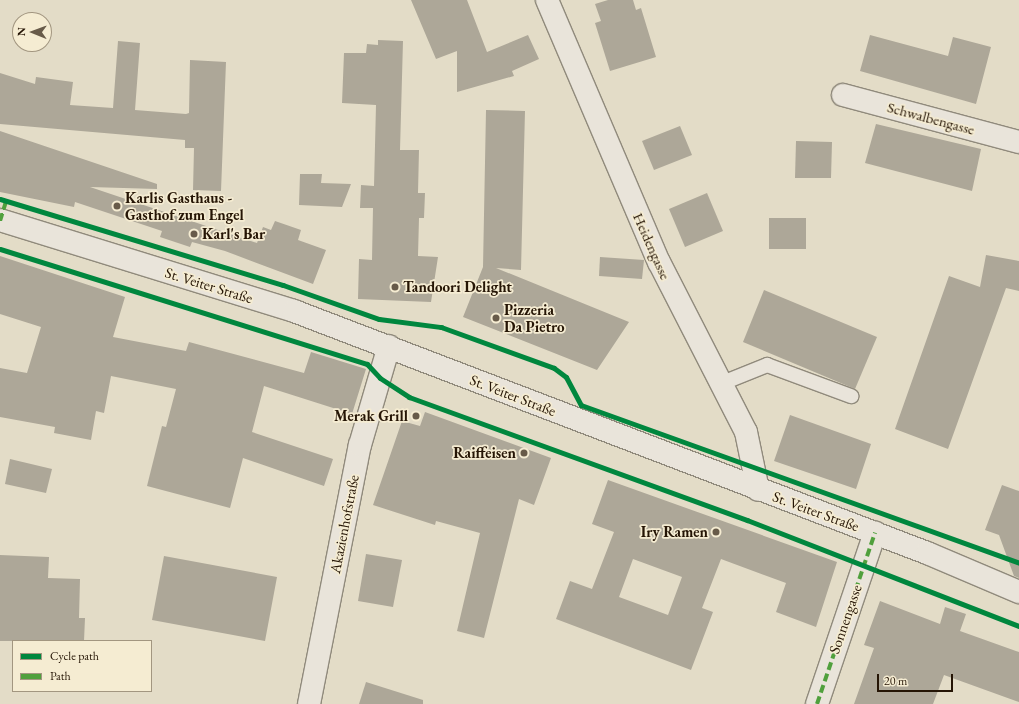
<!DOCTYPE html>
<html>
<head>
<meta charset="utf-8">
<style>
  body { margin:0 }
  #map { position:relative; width:1019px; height:704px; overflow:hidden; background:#e3dcc7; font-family:"EB Garamond",serif }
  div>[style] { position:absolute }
  .building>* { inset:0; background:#ada798 }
  .roads { filter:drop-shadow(1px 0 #908a7c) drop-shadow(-1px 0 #908a7c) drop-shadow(0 1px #908a7c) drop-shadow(0 -1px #908a7c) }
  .service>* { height:14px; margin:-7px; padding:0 7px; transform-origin:7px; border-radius:7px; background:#e9e4da }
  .minor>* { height:22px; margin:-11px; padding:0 11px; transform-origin:11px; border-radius:11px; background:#e9e4da }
  .secondary>* { height:22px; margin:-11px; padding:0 11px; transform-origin:11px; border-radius:11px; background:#e9e4da }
  .quiet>* { height:4px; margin-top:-2px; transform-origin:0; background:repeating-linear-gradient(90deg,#50a03d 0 8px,transparent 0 12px) }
  .cycleway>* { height:5px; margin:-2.5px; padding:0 2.5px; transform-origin:2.5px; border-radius:2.5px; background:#00873e }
  .dots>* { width:11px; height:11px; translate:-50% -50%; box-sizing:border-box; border:2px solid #f5ecd2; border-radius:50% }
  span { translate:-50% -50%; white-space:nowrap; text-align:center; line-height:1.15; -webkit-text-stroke:3.5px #f5ecd2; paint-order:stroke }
  .street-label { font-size:15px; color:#251505 }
  .poi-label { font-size:15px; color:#251505; font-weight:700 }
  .left { translate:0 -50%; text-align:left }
  .right { translate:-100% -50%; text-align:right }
  .legend { position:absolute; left:12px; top:640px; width:140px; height:52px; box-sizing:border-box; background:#f5ecd2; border:1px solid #a29680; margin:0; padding:5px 7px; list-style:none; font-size:12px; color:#251505 }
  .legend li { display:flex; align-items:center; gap:8px; height:20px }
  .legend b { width:20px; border:1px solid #a29680 }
  .north { position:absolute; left:12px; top:12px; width:40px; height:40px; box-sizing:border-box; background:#f5ecd2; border:1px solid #a29680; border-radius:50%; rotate:271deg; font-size:11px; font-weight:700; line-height:16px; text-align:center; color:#251505 }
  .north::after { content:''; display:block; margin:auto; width:14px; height:18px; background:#685b49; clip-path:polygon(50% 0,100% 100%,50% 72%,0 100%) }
  .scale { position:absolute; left:877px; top:674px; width:76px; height:18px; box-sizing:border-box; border:2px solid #251505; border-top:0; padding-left:5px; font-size:12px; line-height:14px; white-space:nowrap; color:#251505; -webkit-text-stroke:3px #f5ecd2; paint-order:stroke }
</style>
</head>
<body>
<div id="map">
  <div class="building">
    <div style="clip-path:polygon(411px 0,467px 0,487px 52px,528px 35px,539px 59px,512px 71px,514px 76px,457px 92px,457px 51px,436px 59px)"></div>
    <div style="clip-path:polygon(608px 0,633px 0,636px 10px,641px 8px,656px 57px,610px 71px,595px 23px,601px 21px,595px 4px)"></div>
    <div style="clip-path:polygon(870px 35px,948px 56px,953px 37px,991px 47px,976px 104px,860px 71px)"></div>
    <div style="clip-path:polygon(378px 40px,403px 41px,400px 150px,419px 150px,418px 193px,425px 193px,424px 218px,419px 218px,418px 256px,438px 257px,431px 302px,358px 299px,359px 259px,372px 260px,373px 208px,360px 208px,361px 185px,374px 186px,376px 105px,342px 103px,344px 53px,366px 53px,367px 44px,378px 45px)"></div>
    <div style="clip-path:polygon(118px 41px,140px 43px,135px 110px,186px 114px,189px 113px,190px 60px,226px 62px,221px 191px,193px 190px,194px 148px,185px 148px,185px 140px,0 124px,0 73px,35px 84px,36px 77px,73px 82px,70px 105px,113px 108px)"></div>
    <div style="clip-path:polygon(486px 110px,525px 111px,521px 270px,496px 268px,629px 322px,597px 370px,463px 317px,483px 267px)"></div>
    <div style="clip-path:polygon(876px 124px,981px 149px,972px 191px,865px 163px)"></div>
    <div style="clip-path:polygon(680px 126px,692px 155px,654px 170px,642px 141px)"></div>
    <div style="clip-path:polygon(0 131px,157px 184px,157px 189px,90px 187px,257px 243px,263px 227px,271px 230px,275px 221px,301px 230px,298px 240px,326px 250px,313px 284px,225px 251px,192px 242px,190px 247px,160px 237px,162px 231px,75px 202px,74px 207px,0 192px)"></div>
    <div style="clip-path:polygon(796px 141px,832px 142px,831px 178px,795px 178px)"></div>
    <div style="clip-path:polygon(300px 174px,322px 174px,321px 183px,351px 184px,342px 207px,299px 205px)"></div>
    <div style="clip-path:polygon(707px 193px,723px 231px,685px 247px,669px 209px)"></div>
    <div style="clip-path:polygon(769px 218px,806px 218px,806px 249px,769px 249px)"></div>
    <div style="clip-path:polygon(986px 255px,1019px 261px,1019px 291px,1006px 288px,948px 449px,895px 429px,949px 276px,980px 287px)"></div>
    <div style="clip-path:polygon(0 256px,125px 297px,113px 337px,186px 351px,189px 342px,304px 373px,311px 352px,366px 369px,352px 414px,264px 386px,252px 432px,333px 459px,324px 486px,243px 458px,230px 508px,147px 486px,162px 426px,166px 427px,176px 389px,111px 376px,104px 413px,96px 411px,91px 440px,54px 433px,55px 427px,0 417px,0 368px,27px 373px,41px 327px,0 314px)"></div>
    <div style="clip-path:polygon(600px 257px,644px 260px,642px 279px,599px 276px)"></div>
    <div style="clip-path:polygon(764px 290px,877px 337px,855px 389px,743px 342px)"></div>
    <div style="clip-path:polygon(425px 412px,551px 458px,534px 505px,519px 499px,484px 638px,457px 631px,480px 533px,436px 521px,435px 525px,373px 505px,402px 421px,420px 426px)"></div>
    <div style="clip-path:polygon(790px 415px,871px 444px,856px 489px,774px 461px)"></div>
    <div style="clip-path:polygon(10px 459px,52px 469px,46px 493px,5px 484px)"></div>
    <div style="clip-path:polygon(evenodd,608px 480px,837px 562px,816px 627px,776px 612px,786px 583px,721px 559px,702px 608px,713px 612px,691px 670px,556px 619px,570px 581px,592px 589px,614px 532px,592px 524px,608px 480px,633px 559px,682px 577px,668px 615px,619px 597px,633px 559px)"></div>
    <div style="clip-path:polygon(1002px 485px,1019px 491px,1019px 578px,1014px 576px,999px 535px,985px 530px)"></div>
    <div style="clip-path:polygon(366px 554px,402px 560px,393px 607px,358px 601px)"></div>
    <div style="clip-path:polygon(0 555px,49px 557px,48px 578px,80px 579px,79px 618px,85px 618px,84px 641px,0 641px)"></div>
    <div style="clip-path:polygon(164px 556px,277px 577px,265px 641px,152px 620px)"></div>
    <div style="clip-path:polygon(880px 601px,940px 624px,945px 607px,966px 614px,960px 631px,1019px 652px,1019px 702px,944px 675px,933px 704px,854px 704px,874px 648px,864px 645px)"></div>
    <div style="clip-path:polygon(366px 682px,423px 700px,423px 704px,359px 704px)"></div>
  </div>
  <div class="roads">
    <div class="service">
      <div style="left:720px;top:384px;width:51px;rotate:-22deg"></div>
      <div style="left:767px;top:365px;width:90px;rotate:20.3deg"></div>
    </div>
    <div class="minor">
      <div style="left:547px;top:0;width:285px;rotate:66.9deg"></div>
      <div style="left:659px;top:262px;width:191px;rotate:62.9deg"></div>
      <div style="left:746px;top:432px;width:59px;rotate:78.3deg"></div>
      <div style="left:843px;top:95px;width:182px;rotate:15deg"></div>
      <div style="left:309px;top:704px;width:264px;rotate:-78.9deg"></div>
      <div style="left:360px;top:445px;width:103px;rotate:-73.7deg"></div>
      <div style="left:817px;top:704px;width:181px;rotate:-71.3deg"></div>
    </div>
    <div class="secondary">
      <div style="left:0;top:220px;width:308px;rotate:17.2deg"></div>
      <div style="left:294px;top:311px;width:678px;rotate:20.92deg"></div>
      <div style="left:927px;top:553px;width:100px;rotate:23deg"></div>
    </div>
  </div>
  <div class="quiet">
    <div style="left:0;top:221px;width:21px;rotate:-73deg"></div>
    <div style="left:817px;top:704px;width:181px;rotate:-71.3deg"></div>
  </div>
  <div class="cycleway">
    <div style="left:0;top:199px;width:296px;rotate:16.9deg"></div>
    <div style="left:283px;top:285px;width:102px;rotate:19.5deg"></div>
    <div style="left:379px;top:319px;width:63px;rotate:7.4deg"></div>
    <div style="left:441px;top:327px;width:120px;rotate:19.9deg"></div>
    <div style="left:554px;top:368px;width:15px;rotate:37deg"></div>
    <div style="left:566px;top:377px;width:32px;rotate:62deg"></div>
    <div style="left:581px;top:405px;width:466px;rotate:19.8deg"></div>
    <div style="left:0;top:249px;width:385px;rotate:17.4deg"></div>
    <div style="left:367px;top:364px;width:19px;rotate:47deg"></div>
    <div style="left:380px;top:378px;width:35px;rotate:33deg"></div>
    <div style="left:409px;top:397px;width:360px;rotate:20deg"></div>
    <div style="left:747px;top:520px;width:292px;rotate:21.3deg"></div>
  </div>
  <div class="dots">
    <div style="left:117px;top:206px;background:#685b49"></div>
    <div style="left:194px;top:234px;background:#685b49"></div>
    <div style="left:395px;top:287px;background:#685b49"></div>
    <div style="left:496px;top:318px;background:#685b49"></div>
    <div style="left:416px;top:416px;background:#685b49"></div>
    <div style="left:524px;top:453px;background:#685b49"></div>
    <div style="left:716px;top:532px;background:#685b49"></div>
  </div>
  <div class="street-label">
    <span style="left:931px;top:118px;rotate:15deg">Schwalbengasse</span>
    <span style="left:652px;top:246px;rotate:66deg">Heidengasse</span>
    <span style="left:209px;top:285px;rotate:17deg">St. Veiter Straße</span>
    <span style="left:513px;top:395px;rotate:21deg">St. Veiter Straße</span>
    <span style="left:816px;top:511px;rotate:20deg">St. Veiter Straße</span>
    <span style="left:344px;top:524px;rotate:-79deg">Akazienhofstraße</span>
    <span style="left:845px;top:619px;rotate:-71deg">Sonnengasse</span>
  </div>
  <div class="poi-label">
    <span class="left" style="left:125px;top:206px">Karlis Gasthaus -<br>Gasthof zum Engel</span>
    <span class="left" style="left:202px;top:234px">Karl's Bar</span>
    <span class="left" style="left:403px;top:287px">Tandoori Delight</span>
    <span class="left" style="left:504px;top:318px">Pizzeria<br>Da Pietro</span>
    <span class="right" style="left:408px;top:416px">Merak Grill</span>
    <span class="right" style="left:516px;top:453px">Raiffeisen</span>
    <span class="right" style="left:708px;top:532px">Iry Ramen</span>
  </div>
  <ul class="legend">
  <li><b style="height:5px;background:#00873e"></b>Cycle path</li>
  <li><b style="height:5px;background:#50a03d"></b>Path</li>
  </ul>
  <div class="north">N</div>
  <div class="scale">20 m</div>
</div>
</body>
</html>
